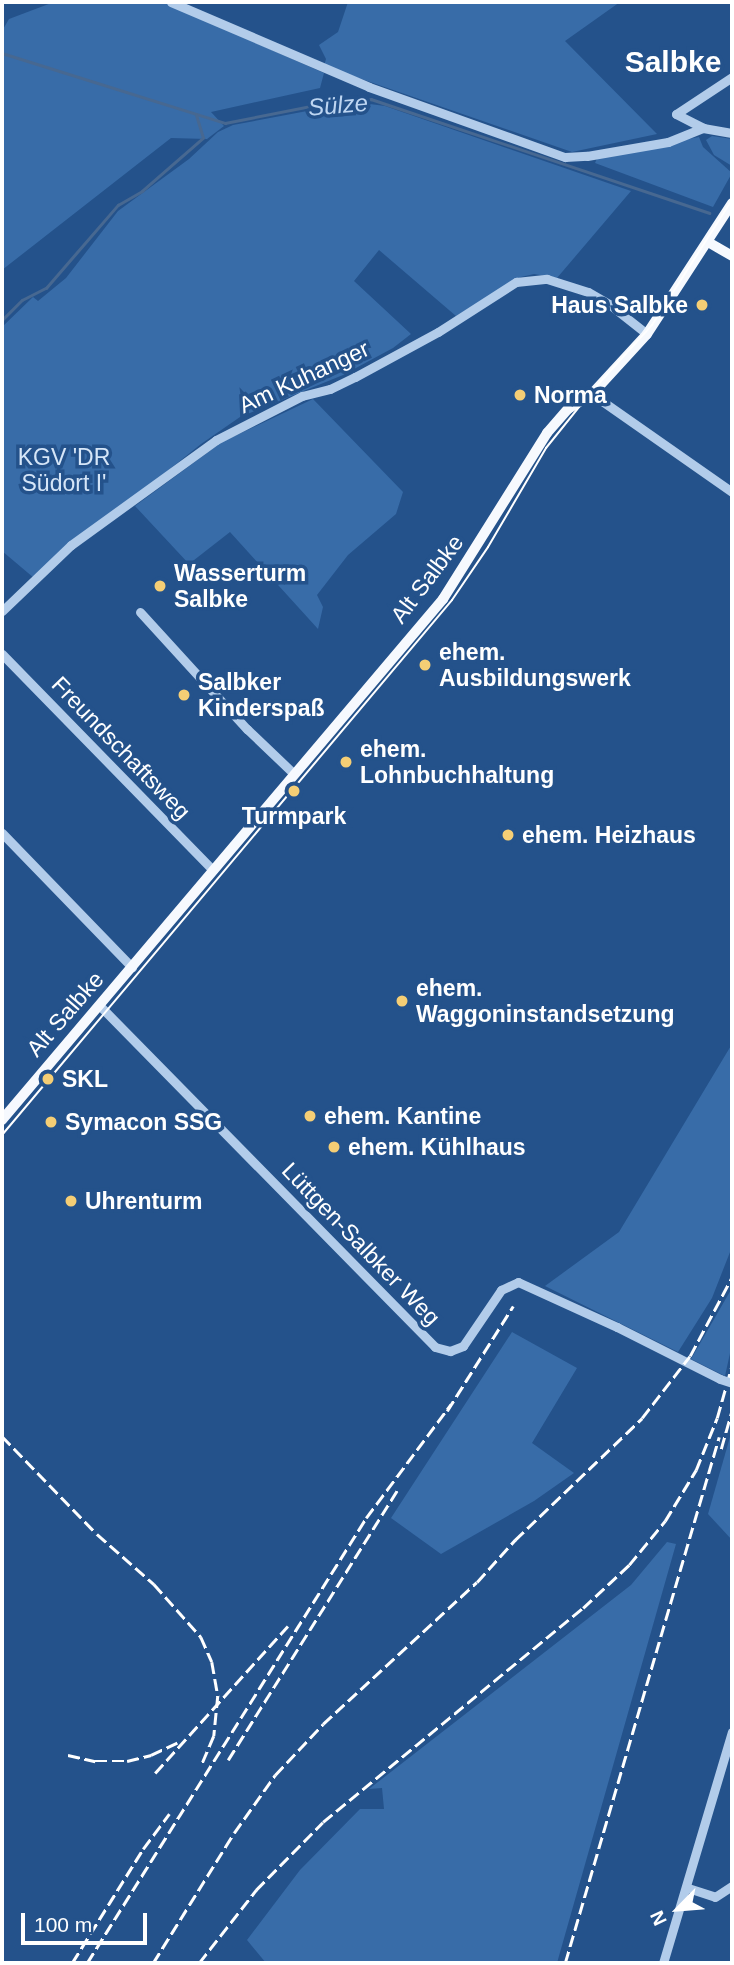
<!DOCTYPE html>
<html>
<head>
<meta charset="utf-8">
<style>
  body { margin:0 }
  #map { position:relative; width:734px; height:1965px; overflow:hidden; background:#24528b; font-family:Arial,sans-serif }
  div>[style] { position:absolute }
  .green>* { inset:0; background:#386ca8 }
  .stream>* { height:2.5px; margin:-1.25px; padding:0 1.25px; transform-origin:1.25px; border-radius:1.25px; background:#476891 }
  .minor>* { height:9px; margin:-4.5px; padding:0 4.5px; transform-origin:4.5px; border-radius:4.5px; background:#b2ccea }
  .major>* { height:10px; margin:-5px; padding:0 5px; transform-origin:5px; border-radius:5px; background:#f6f9fe }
  .tram>* { height:2px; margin:-1px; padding:0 1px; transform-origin:1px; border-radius:1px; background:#fff }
  .rail>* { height:2.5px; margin-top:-1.25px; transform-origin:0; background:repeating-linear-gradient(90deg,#fff 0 12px,transparent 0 17px) }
  .minor-bridge>* { height:9px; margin:-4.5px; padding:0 4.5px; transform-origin:4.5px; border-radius:4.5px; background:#b2ccea }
  .dots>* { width:19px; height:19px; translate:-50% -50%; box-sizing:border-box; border:4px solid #24528b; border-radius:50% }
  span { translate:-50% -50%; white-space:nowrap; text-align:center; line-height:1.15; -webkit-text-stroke:7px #24528b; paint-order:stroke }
  .poi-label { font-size:23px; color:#fff; font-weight:700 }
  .right { translate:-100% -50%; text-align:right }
  .left { translate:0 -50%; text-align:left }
  .street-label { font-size:23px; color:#fff }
  .park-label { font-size:23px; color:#d6e6f8 }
  .water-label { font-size:24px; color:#bed6f2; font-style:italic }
  .district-label { font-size:30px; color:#fff; font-weight:700 }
  .frame { position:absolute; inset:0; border:4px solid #fff; pointer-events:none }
  .north { position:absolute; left:643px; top:1874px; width:70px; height:70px; -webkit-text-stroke:5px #24528b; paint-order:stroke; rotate:245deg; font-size:19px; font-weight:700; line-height:28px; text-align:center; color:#fff }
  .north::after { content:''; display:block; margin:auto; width:24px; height:32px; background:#fff; clip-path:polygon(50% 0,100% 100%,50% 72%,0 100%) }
  .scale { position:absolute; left:21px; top:1913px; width:126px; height:32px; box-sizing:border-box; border:4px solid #fff; border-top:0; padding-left:9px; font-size:21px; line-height:24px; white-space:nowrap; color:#fff; -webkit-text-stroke:5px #24528b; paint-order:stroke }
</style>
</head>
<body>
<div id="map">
  <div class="green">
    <div style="clip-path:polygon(54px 2px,163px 2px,324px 73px,320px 88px,211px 112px,224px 126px,207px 139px,171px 138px,2px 270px,2px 31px,9px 19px)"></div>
    <div style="clip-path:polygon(348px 2px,620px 2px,565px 41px,657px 134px,572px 152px,324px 66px,326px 59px,319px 45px,338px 32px)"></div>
    <div style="clip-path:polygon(355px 102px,385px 106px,631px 191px,557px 278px,534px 274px,521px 277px,456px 316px,379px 250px,354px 281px,411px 334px,393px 348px,343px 375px,240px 417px,201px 444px,34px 578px,2px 551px,2px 327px,33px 297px,38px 301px,66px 278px,118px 211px,189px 159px,218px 132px,233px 125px)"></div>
    <div style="clip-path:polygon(712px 136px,732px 139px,732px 166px,714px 155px,706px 140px)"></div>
    <div style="clip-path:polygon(699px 137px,703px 147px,732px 173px,713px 207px,595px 163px,598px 156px)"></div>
    <div style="clip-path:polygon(313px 399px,403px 492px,396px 514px,348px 555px,317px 595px,323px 607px,318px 629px,230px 532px,189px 564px,135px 506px,222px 442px)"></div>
    <div style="clip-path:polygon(732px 1044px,732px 1247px,712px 1298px,678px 1352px,545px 1286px,619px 1232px)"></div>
    <div style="clip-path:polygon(732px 1288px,732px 1344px,725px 1376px,691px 1359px)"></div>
    <div style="clip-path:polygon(512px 1332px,577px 1368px,532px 1443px,574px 1473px,534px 1501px,441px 1554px,391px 1518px)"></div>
    <div style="clip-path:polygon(732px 1430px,732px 1540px,708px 1514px)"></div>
    <div style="clip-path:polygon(667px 1542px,676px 1544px,557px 1963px,266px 1963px,247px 1940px,300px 1870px,360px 1809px,384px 1809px,382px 1788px,369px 1789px,631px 1585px)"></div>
  </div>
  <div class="stream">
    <div style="left:2px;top:53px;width:234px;rotate:17.4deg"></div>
    <div style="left:225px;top:123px;width:113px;rotate:-11.2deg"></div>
    <div style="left:336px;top:101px;width:35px;rotate:-3deg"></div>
    <div style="left:371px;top:99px;width:357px;rotate:18.6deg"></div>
    <div style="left:2px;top:320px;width:28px;rotate:-45deg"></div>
    <div style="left:22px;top:300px;width:27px;rotate:-27deg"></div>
    <div style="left:46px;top:288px;width:110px;rotate:-49.1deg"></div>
    <div style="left:118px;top:205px;width:28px;rotate:-30deg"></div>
    <div style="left:142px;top:191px;width:81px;rotate:-41deg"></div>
    <div style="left:203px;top:138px;width:24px;rotate:-107deg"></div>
  </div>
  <div class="minor">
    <div style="left:171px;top:2px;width:215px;rotate:23.2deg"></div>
    <div style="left:369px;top:87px;width:208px;rotate:19.7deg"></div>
    <div style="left:565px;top:157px;width:22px;rotate:-3deg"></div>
    <div style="left:587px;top:156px;width:82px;rotate:-9.8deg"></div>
    <div style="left:668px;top:142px;width:38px;rotate:-22deg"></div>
    <div style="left:732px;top:77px;width:67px;rotate:146.5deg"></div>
    <div style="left:676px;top:114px;width:30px;rotate:27deg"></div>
    <div style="left:703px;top:128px;width:29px;rotate:10deg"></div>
    <div style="left:592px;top:394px;width:171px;rotate:35deg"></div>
    <div style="left:2px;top:611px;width:95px;rotate:-43.7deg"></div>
    <div style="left:71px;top:545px;width:179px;rotate:-35.9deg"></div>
    <div style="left:216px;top:440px;width:97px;rotate:-27.1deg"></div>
    <div style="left:302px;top:396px;width:29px;rotate:-14deg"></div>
    <div style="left:330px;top:389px;width:28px;rotate:-26deg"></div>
    <div style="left:355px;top:377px;width:94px;rotate:-28.5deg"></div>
    <div style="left:438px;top:332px;width:93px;rotate:-32.7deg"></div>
    <div style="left:516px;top:282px;width:31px;rotate:-6deg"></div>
    <div style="left:547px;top:279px;width:43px;rotate:17.6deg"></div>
    <div style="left:588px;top:292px;width:24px;rotate:30deg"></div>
    <div style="left:609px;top:304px;width:48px;rotate:38.3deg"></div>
    <div style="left:140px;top:612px;width:159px;rotate:47.6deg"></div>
    <div style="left:247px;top:729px;width:64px;rotate:43.7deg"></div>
    <div style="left:2px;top:654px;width:302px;rotate:45.7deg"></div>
    <div style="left:2px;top:833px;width:187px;rotate:45.9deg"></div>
    <div style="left:100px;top:1006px;width:478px;rotate:45.5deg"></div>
    <div style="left:435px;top:1347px;width:16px;rotate:15deg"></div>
    <div style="left:450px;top:1351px;width:14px;rotate:-21deg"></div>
    <div style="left:463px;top:1346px;width:68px;rotate:-55.8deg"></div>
    <div style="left:501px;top:1290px;width:19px;rotate:-25deg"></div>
    <div style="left:518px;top:1282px;width:109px;rotate:24.4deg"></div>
    <div style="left:617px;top:1327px;width:115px;rotate:26.8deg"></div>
    <div style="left:688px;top:1888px;width:28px;rotate:18deg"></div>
    <div style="left:715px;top:1897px;width:20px;rotate:-33deg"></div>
    <div style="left:663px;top:1963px;width:241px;rotate:-73.4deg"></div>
  </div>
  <div class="major">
    <div style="left:708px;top:242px;width:28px;rotate:30deg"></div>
    <div style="left:2px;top:1120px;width:683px;rotate:-49.75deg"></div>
    <div style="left:443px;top:599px;width:196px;rotate:-57.9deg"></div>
    <div style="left:547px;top:433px;width:32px;rotate:-49deg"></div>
    <div style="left:568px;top:409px;width:28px;rotate:-32deg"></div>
    <div style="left:592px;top:394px;width:81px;rotate:-47.5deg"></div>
    <div style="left:647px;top:334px;width:156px;rotate:-57deg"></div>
  </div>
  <div class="tram">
    <div style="left:2px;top:1135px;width:699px;rotate:-49.93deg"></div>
    <div style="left:452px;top:600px;width:64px;rotate:-55.8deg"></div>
    <div style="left:488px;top:547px;width:115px;rotate:-59.6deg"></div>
    <div style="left:546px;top:448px;width:73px;rotate:-51.1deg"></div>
    <div style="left:592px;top:391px;width:89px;rotate:-47.7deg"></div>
    <div style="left:652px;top:325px;width:148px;rotate:-57.4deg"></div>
  </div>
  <div class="rail">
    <div style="left:447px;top:1411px;width:124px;rotate:-57.8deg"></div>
    <div style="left:2px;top:1436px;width:136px;rotate:45.9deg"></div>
    <div style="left:97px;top:1534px;width:76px;rotate:41.3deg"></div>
    <div style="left:154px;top:1584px;width:71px;rotate:48.4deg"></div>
    <div style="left:201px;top:1637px;width:27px;rotate:66deg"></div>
    <div style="left:212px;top:1662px;width:35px;rotate:80deg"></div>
    <div style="left:218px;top:1696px;width:40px;rotate:95.7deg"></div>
    <div style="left:214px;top:1736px;width:30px;rotate:113deg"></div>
    <div style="left:721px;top:1449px;width:41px;rotate:-74.2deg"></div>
    <div style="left:68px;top:1755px;width:28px;rotate:13deg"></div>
    <div style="left:95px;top:1761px;width:32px"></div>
    <div style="left:127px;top:1761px;width:25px;rotate:-14deg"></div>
    <div style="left:151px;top:1755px;width:29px;rotate:-25deg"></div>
    <div style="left:228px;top:1760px;width:318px;rotate:-57.9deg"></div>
    <div style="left:155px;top:1773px;width:198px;rotate:-47.9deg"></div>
    <div style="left:72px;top:1963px;width:134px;rotate:-58.1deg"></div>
    <div style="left:143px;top:1849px;width:44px;rotate:-53.4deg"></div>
    <div style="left:87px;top:1963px;width:525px;rotate:-57.91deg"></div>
    <div style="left:366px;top:1518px;width:142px;rotate:-53.3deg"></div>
    <div style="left:153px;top:1963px;width:153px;rotate:-58.1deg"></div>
    <div style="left:234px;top:1833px;width:71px;rotate:-54.7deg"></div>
    <div style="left:275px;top:1775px;width:70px;rotate:-46.7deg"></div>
    <div style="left:323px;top:1724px;width:209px;rotate:-42.7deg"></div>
    <div style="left:477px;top:1582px;width:57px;rotate:-47.9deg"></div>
    <div style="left:515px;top:1540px;width:176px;rotate:-43.8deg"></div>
    <div style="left:642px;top:1418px;width:78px;rotate:-52.3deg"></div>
    <div style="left:690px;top:1356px;width:89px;rotate:-62deg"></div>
    <div style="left:199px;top:1963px;width:93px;rotate:-52deg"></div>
    <div style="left:256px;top:1890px;width:95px;rotate:-45.4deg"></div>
    <div style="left:323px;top:1822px;width:337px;rotate:-39.5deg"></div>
    <div style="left:583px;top:1608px;width:63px;rotate:-43.1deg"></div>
    <div style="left:629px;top:1565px;width:57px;rotate:-50.7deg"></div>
    <div style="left:665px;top:1521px;width:60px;rotate:-58.7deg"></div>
    <div style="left:696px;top:1470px;width:56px;rotate:-68deg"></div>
    <div style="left:717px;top:1418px;width:55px;rotate:-74.2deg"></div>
    <div style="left:565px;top:1963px;width:548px;rotate:-73.68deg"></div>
  </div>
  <div class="minor-bridge">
    <div style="left:720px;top:1379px;width:13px;rotate:18deg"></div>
  </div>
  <div class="dots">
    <div style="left:702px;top:305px;background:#f5ce75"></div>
    <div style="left:520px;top:395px;background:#f5ce75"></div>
    <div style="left:160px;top:586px;background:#f5ce75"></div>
    <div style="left:425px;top:665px;background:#f5ce75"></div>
    <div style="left:184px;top:695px;background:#f5ce75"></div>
    <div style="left:346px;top:762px;background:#f5ce75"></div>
    <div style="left:294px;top:791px;background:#f5ce75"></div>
    <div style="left:508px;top:835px;background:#f5ce75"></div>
    <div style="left:402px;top:1001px;background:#f5ce75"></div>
    <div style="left:48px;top:1079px;background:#f5ce75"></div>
    <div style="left:310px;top:1116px;background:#f5ce75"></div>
    <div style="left:51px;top:1122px;background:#f5ce75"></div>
    <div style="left:334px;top:1147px;background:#f5ce75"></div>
    <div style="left:71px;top:1201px;background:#f5ce75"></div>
  </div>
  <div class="poi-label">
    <span class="right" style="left:688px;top:305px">Haus Salbke</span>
    <span class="left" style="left:534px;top:395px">Norma</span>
    <span class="left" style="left:174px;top:586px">Wasserturm<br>Salbke</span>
    <span class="left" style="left:439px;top:665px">ehem.<br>Ausbildungswerk</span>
    <span class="left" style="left:198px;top:695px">Salbker<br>Kinderspaß</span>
    <span class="left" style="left:360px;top:762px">ehem.<br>Lohnbuchhaltung</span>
    <span style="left:294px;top:816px">Turmpark</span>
    <span class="left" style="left:522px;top:835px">ehem. Heizhaus</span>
    <span class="left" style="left:416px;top:1001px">ehem.<br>Waggoninstandsetzung</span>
    <span class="left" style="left:62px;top:1079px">SKL</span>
    <span class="left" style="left:324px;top:1116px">ehem. Kantine</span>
    <span class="left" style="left:65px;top:1122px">Symacon SSG</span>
    <span class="left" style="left:348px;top:1147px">ehem. Kühlhaus</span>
    <span class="left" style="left:85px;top:1201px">Uhrenturm</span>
  </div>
  <div class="street-label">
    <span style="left:304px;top:377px;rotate:-25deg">Am Kuhanger</span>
    <span style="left:427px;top:579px;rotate:-53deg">Alt Salbke</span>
    <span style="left:121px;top:748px;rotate:46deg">Freundschaftsweg</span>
    <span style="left:65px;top:1014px;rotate:-49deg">Alt Salbke</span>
    <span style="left:361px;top:1244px;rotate:46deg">Lüttgen-Salbker Weg</span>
  </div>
  <div class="park-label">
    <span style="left:64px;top:470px">KGV 'DR<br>Südort I'</span>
  </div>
  <div class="water-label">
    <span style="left:338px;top:105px;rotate:-5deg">Sülze</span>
  </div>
  <div class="district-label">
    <span style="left:673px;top:62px">Salbke</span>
  </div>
  <div class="frame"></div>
  <div class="north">N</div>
  <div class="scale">100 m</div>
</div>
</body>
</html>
